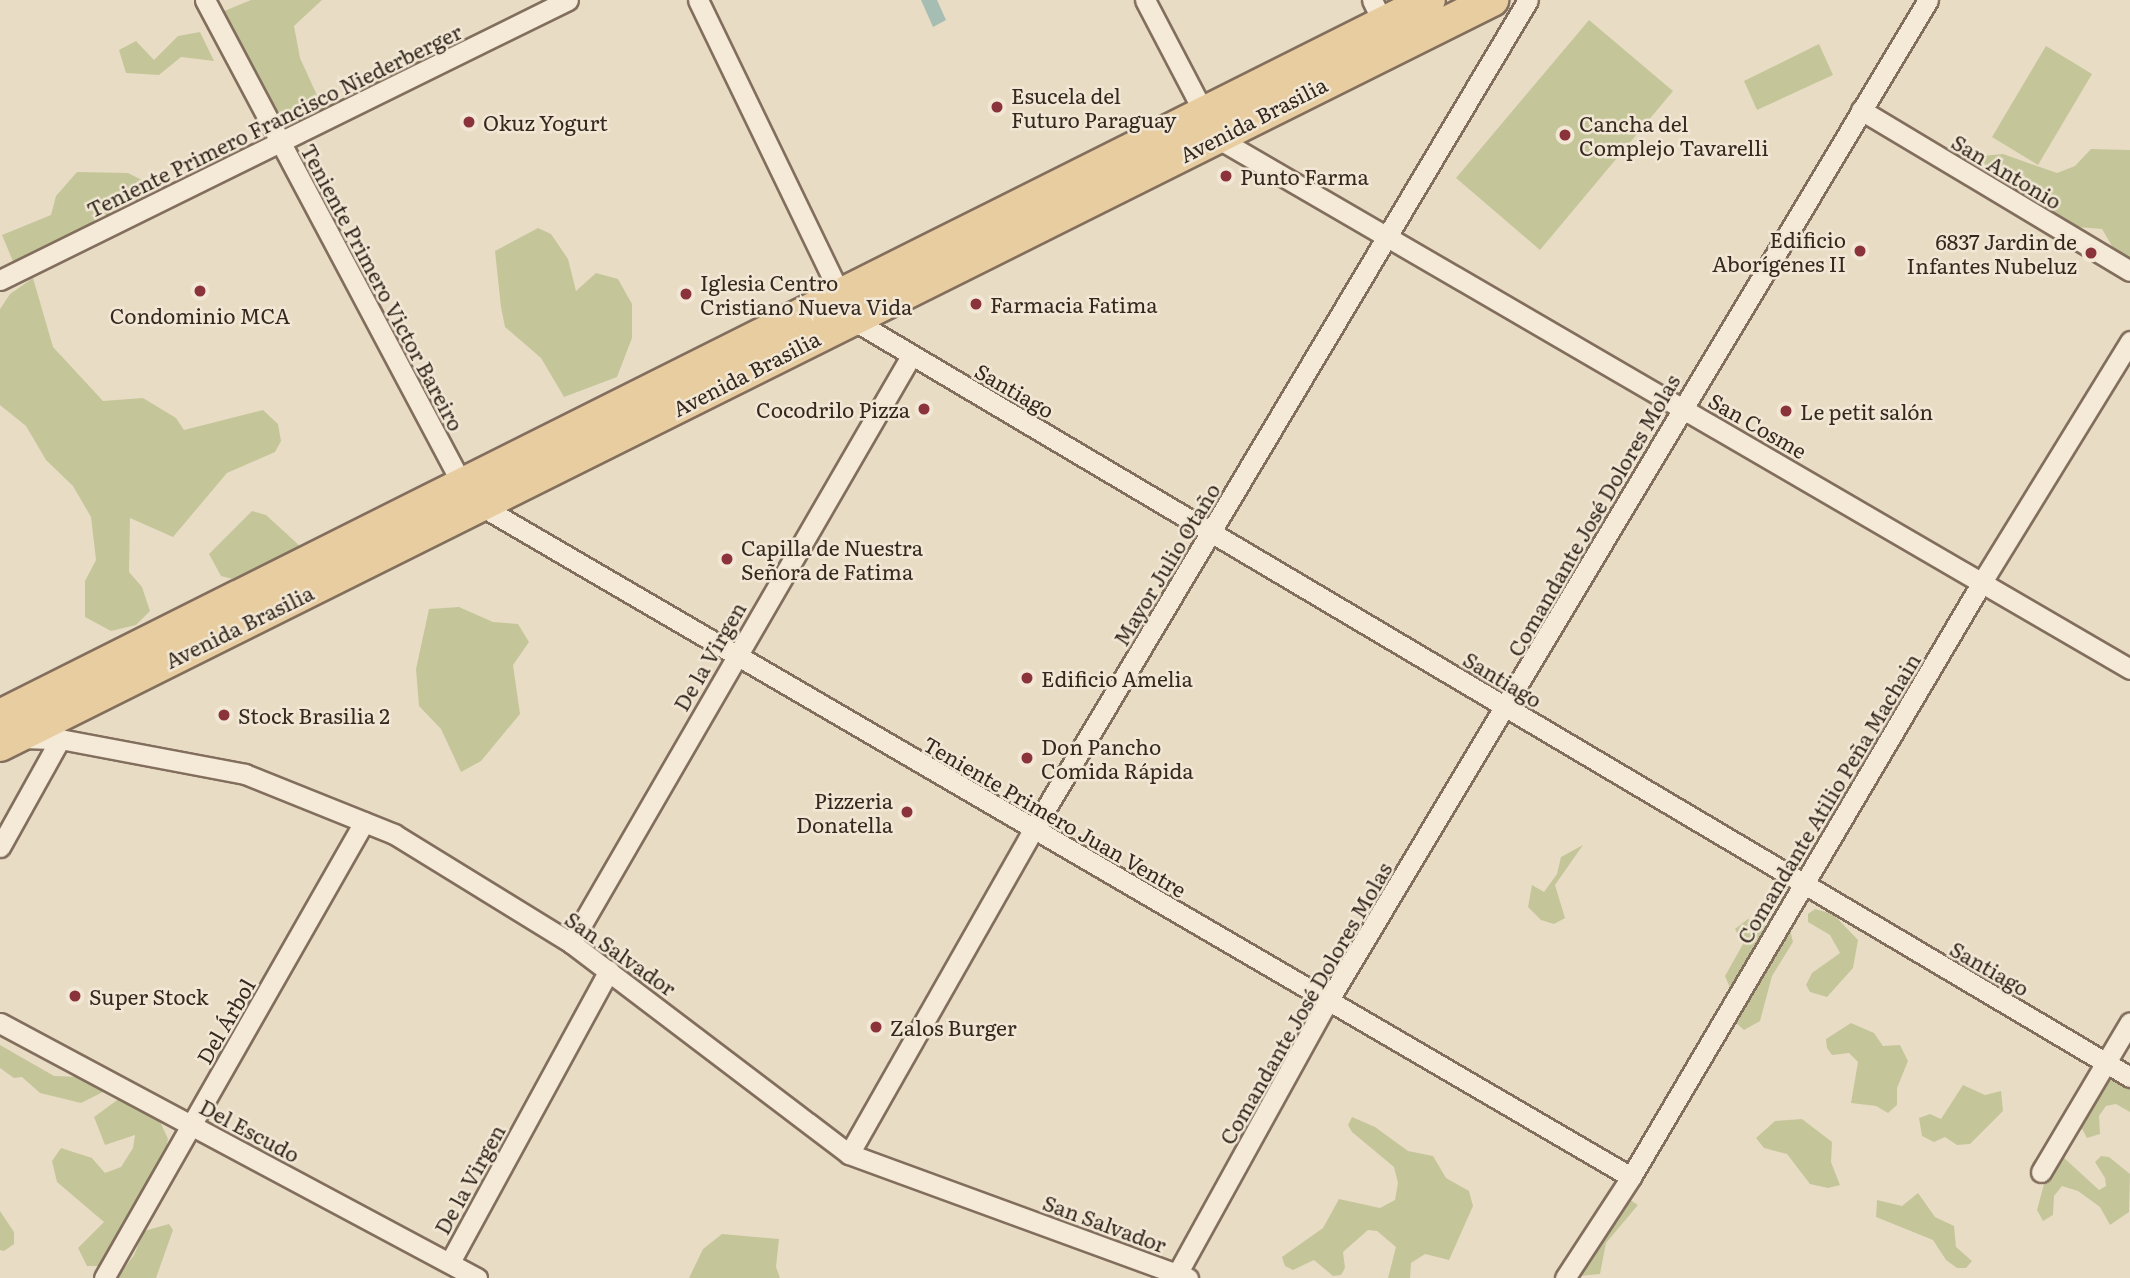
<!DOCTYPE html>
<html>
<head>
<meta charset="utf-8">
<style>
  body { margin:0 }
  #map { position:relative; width:2130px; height:1278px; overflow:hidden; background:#e9dcc5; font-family:Literata,serif }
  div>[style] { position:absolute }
  .green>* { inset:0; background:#c4c69a }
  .water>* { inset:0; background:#a6bdb4 }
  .roads { filter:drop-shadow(2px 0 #826e5d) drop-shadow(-2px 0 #826e5d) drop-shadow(0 2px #826e5d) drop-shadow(0 -2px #826e5d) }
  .street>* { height:19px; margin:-9.5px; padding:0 9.5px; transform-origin:9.5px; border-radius:9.5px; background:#f5ead7 }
  .primary>* { height:32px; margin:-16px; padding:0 16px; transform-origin:16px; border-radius:16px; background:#e8cda1 }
  .dots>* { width:19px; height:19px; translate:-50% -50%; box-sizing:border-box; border:4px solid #f1e7d4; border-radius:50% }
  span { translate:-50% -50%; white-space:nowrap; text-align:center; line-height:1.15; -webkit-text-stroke:5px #f1e7d4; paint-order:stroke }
  .poi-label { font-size:21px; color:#34281f }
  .left { translate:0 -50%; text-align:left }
  .right { translate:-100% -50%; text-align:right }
  .street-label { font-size:21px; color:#34281f }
</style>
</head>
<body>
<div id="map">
  <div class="green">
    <div style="clip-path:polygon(251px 0,322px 0,294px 26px,300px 58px,326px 115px,303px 128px,251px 93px,222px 12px)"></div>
    <div style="clip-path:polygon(1589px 20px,1673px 91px,1540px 250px,1456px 178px)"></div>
    <div style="clip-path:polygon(200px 32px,214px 61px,181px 57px,159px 75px,126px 73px,119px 50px,136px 41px,154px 60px,178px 36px)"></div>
    <div style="clip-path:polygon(1819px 44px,1833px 75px,1757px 110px,1744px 81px)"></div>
    <div style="clip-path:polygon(2046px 46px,2092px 74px,2038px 165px,1992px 137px)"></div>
    <div style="clip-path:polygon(2091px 149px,2130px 150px,2130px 262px,2119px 258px,2102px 229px,2065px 226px,2040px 201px,2009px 210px,1983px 197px,1963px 173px,1981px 156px,2003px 154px,2057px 173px,2075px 166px)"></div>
    <div style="clip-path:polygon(77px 172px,128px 173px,180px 199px,15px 266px,2px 235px,51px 215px,56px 196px)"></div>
    <div style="clip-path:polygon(538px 228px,551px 234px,568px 259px,576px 291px,596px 273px,618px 279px,632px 304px,632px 338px,617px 377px,564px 397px,541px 358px,505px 327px,501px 307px,495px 251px)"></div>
    <div style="clip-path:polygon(33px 278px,53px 347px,103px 401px,143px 398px,176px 418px,184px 430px,263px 410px,278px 424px,281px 441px,275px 452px,227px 473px,173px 537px,130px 518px,129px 572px,142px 587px,150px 611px,136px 625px,111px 631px,85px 617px,85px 581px,96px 560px,91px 517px,73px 486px,46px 460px,26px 426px,0 405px,0 309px,10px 294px)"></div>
    <div style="clip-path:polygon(252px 511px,266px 515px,301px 547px,288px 562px,244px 582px,221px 576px,209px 554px)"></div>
    <div style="clip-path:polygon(459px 607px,493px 622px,518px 624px,529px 642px,513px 665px,520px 714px,481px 761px,461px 772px,441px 729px,419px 706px,416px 669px,429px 609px)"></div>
    <div style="clip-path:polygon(1583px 845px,1555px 885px,1565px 918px,1554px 924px,1541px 920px,1528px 907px,1532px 885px,1544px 892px,1557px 874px,1561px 857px)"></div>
    <div style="clip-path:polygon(1815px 909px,1833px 914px,1858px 940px,1853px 968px,1827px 997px,1810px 992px,1806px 985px,1812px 973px,1840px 953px,1830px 935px,1808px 922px,1808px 914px)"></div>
    <div style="clip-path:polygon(1748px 919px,1771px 929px,1789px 926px,1793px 942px,1772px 976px,1760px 1021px,1744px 1030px,1734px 1021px,1731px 990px,1725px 976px,1743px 944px,1735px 929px)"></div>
    <div style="clip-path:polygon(1851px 1023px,1874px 1033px,1883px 1046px,1900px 1045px,1908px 1061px,1897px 1088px,1897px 1105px,1888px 1113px,1876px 1106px,1851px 1103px,1858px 1062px,1849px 1053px,1832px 1055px,1827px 1048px,1826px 1039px)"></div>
    <div style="clip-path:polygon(0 1045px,54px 1076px,83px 1077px,104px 1088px,103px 1092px,81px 1103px,40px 1093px,22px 1077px,14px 1078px,0 1068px)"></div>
    <div style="clip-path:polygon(2130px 1072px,2130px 1112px,2116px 1104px,2106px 1106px,2099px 1116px,2100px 1134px,2087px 1138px,2078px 1121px,2103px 1073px)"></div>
    <div style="clip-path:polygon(1963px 1085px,1985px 1095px,2001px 1091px,2003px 1111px,1970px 1144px,1957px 1145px,1945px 1137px,1934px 1142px,1922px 1136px,1919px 1118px,1930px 1114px,1941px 1119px)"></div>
    <div style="clip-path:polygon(120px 1098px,158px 1117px,168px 1139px,165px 1155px,104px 1266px,87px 1266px,78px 1248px,104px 1222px,57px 1182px,52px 1161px,61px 1148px,92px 1158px,105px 1173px,121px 1167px,133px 1148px,135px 1135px,105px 1145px,94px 1117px)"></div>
    <div style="clip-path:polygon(1352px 1117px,1375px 1127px,1408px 1151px,1433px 1156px,1446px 1178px,1469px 1191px,1473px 1206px,1449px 1260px,1425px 1254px,1411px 1263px,1410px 1278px,1388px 1278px,1396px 1247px,1377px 1231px,1368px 1230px,1343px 1252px,1345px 1268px,1341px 1275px,1333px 1276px,1314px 1260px,1293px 1270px,1285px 1266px,1282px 1257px,1323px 1228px,1339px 1199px,1380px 1208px,1395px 1200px,1398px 1183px,1394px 1167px,1352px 1132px,1348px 1125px)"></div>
    <div style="clip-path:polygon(1802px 1119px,1832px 1142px,1831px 1162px,1840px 1185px,1828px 1188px,1810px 1184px,1787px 1154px,1764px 1148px,1756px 1138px,1775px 1121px)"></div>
    <div style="clip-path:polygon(2041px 1154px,2063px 1157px,2099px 1190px,2106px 1186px,2105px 1178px,2095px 1162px,2101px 1156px,2109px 1157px,2130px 1174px,2129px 1212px,2110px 1225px,2100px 1207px,2078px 1191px,2062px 1186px,2054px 1196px,2053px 1215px,2043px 1221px,2037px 1210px,2044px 1184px,2032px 1163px)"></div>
    <div style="clip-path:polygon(1918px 1193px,1935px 1217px,1954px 1226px,1956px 1247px,1972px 1261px,1966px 1268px,1957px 1268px,1946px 1260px,1933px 1240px,1876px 1217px,1877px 1200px,1902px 1206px)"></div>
    <div style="clip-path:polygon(1624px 1196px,1638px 1205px,1606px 1243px,1600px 1274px,1559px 1278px)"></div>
    <div style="clip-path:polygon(0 1211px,14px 1232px,14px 1244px,4px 1251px,0 1250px)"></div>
    <div style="clip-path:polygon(169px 1224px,173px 1230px,156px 1278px,117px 1278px,134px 1255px,144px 1231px)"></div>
    <div style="clip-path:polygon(722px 1234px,779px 1239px,776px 1267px,780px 1278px,689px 1278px,703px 1249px)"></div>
  </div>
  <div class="water">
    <div style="clip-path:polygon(921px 0,937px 0,946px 20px,933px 27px)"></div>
  </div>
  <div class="roads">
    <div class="street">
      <div style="left:205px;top:0;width:548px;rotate:62.03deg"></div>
      <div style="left:462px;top:484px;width:29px;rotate:49deg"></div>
      <div style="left:481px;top:506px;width:1331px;rotate:30.26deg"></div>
      <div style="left:698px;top:0;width:356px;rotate:64.2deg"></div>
      <div style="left:853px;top:320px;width:1485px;rotate:30.66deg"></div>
      <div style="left:1145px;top:0;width:156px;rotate:62.4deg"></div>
      <div style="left:1217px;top:138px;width:1056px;rotate:30.18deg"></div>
      <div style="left:1372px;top:0;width:34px;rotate:64deg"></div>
      <div style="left:1861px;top:110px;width:313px;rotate:30.9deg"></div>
      <div style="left:0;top:280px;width:633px;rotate:-26.24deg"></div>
      <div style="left:22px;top:738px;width:38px;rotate:2deg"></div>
      <div style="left:60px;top:739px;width:188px;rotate:10.7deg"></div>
      <div style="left:245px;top:774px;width:161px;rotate:21.9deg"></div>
      <div style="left:394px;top:834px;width:208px;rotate:31.6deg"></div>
      <div style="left:571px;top:943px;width:349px;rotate:37.2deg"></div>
      <div style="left:849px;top:1154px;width:361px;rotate:20.1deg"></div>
      <div style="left:0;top:847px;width:124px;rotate:-60.9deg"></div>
      <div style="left:571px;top:943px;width:678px;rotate:-59.92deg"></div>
      <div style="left:0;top:1023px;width:541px;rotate:28.13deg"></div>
      <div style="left:849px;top:1154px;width:373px;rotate:-60.4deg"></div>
      <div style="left:1033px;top:830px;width:966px;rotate:-59.19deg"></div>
      <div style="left:2041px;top:1172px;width:174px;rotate:-59.3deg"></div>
      <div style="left:450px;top:1262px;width:332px;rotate:-61.4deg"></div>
      <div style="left:1177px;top:1274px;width:312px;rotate:-61.1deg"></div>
      <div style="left:1328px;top:1001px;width:1167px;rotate:-59.06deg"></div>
      <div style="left:104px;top:1278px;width:525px;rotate:-60.31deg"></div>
      <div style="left:1565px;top:1278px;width:121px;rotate:-56.8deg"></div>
      <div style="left:1631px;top:1177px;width:691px;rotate:-59.46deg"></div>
      <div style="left:1982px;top:582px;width:283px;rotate:-58.4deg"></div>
    </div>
    <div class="primary">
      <div style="left:0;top:716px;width:1598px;rotate:-26.61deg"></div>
      <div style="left:0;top:745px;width:1668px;rotate:-26.53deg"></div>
    </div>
  </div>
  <div class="dots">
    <div style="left:997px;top:107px;background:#8a333a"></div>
    <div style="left:469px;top:122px;background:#8a333a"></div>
    <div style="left:1565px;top:135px;background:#8a333a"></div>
    <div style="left:1226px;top:176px;background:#8a333a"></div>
    <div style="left:1860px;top:251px;background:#8a333a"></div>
    <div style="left:2091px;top:253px;background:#8a333a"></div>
    <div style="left:200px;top:291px;background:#8a333a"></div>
    <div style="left:686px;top:294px;background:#8a333a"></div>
    <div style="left:976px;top:304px;background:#8a333a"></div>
    <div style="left:924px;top:409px;background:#8a333a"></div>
    <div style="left:1786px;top:411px;background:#8a333a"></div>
    <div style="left:727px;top:559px;background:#8a333a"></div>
    <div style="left:1027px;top:678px;background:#8a333a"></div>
    <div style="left:224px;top:715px;background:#8a333a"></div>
    <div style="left:1027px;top:758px;background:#8a333a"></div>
    <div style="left:907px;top:812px;background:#8a333a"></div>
    <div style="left:75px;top:996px;background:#8a333a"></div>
    <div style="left:876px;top:1027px;background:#8a333a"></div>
  </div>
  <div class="poi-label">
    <span class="left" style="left:1011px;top:107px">Esucela del<br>Futuro Paraguay</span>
    <span class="left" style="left:483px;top:122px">Okuz Yogurt</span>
    <span class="left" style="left:1579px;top:135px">Cancha del<br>Complejo Tavarelli</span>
    <span class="left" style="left:1240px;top:176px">Punto Farma</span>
    <span class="right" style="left:1846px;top:251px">Edificio<br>Aborígenes II</span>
    <span class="right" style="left:2077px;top:253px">6837 Jardin de<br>Infantes Nubeluz</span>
    <span class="left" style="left:700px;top:294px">Iglesia Centro<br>Cristiano Nueva Vida</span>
    <span class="left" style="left:990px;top:304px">Farmacia Fatima</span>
    <span style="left:200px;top:315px">Condominio MCA</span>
    <span class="right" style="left:910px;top:409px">Cocodrilo Pizza</span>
    <span class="left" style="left:1800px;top:411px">Le petit salón</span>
    <span class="left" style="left:741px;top:559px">Capilla de Nuestra<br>Señora de Fatima</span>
    <span class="left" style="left:1041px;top:678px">Edificio Amelia</span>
    <span class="left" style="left:238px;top:715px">Stock Brasilia 2</span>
    <span class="left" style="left:1041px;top:758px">Don Pancho<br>Comida Rápida</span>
    <span class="right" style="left:893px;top:812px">Pizzeria<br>Donatella</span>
    <span class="left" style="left:89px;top:996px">Super Stock</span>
    <span class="left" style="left:890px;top:1027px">Zalos Burger</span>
  </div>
  <div class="street-label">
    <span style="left:1253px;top:119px;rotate:-27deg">Avenida Brasilia</span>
    <span style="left:274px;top:120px;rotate:-26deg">Teniente Primero Francisco Niederberger</span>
    <span style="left:2007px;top:171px;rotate:31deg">San Antonio</span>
    <span style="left:383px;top:287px;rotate:62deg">Teniente Primero Victor Bareiro</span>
    <span style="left:746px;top:373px;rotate:-27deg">Avenida Brasilia</span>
    <span style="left:1015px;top:390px;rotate:30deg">Santiago</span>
    <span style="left:1758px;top:425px;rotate:30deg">San Cosme</span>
    <span style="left:1593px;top:515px;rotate:-60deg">Comandante José Dolores Molas</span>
    <span style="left:1166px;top:564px;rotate:-59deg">Mayor Julio Otaño</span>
    <span style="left:239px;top:626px;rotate:-26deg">Avenida Brasilia</span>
    <span style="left:709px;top:656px;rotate:-60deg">De la Virgen</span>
    <span style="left:1503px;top:679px;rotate:31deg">Santiago</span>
    <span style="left:1828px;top:798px;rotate:-59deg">Comandante Atilio Peña Machain</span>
    <span style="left:1055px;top:816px;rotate:30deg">Teniente Primero Juan Ventre</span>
    <span style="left:621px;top:953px;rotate:35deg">San Salvador</span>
    <span style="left:1990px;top:968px;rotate:30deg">Santiago</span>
    <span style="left:1305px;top:1003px;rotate:-60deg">Comandante José Dolores Molas</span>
    <span style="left:225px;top:1021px;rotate:-60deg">Del Árbol</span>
    <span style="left:250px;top:1130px;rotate:28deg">Del Escudo</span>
    <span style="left:469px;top:1179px;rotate:-61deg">De la Virgen</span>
    <span style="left:1105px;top:1223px;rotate:20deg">San Salvador</span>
  </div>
</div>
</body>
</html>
